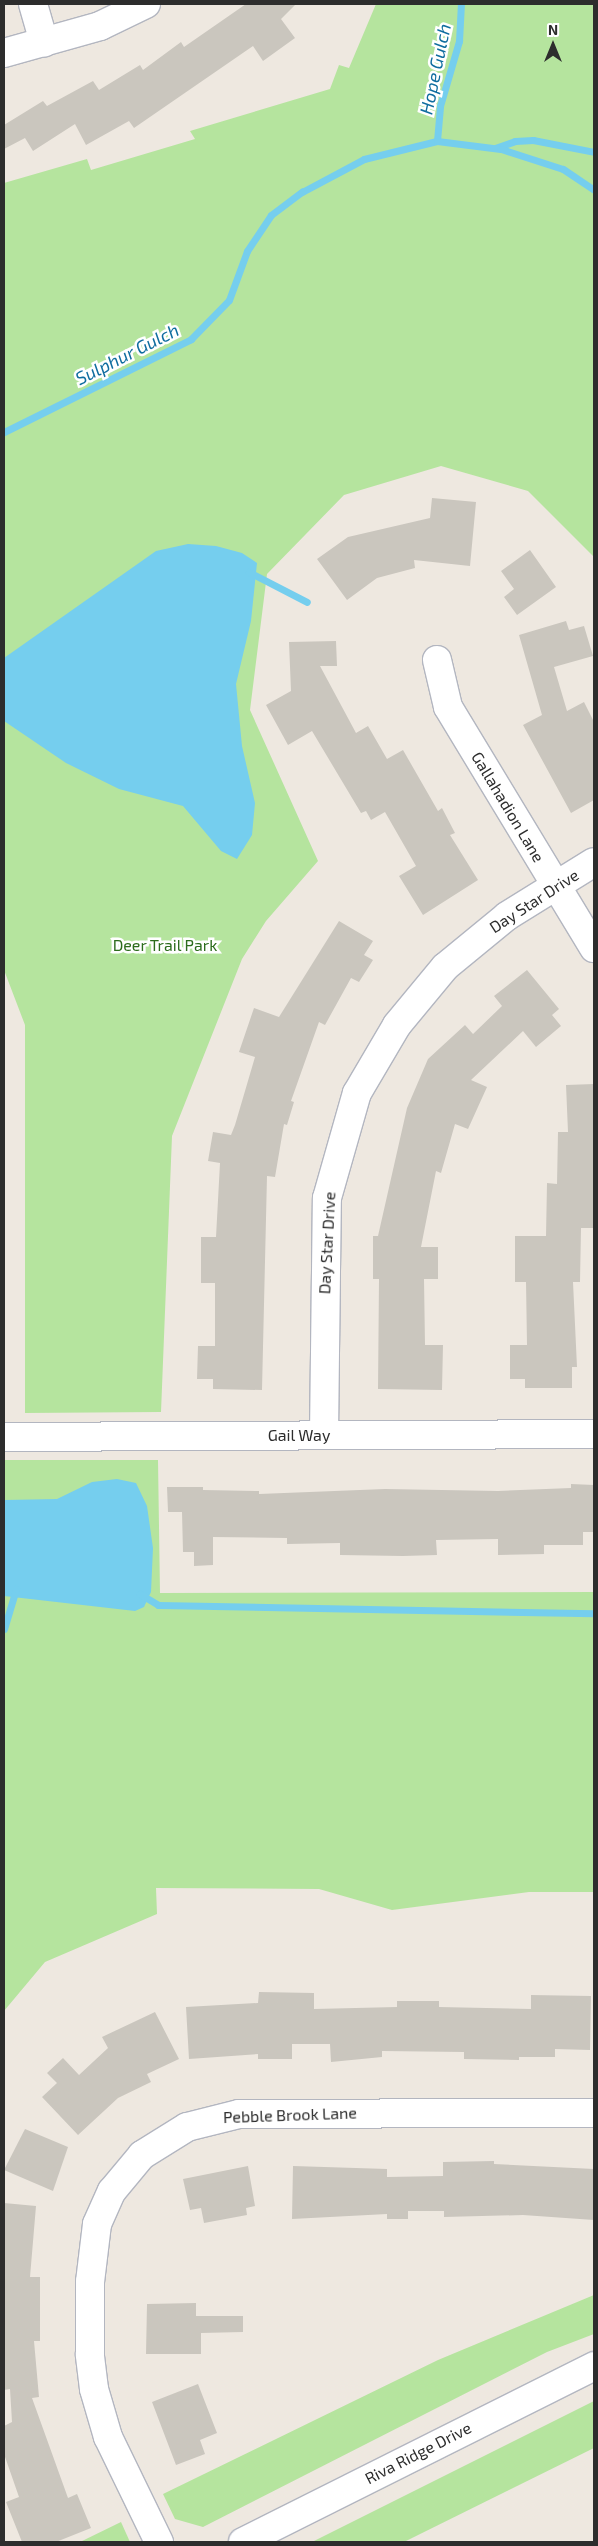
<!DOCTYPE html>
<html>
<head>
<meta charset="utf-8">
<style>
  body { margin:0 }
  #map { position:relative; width:598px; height:2546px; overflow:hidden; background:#eee8e0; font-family:"Exo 2",sans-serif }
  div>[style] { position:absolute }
  .green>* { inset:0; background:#b5e49e }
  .water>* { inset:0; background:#75ceee }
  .stream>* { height:7px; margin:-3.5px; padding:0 3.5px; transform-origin:3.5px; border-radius:3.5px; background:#75ceee }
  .building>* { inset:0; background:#cac6be }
  .roads { filter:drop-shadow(1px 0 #b3b6c0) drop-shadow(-1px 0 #b3b6c0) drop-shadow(0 1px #b3b6c0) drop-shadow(0 -1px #b3b6c0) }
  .minor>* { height:28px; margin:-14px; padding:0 14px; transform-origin:14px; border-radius:14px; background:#fff }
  span { translate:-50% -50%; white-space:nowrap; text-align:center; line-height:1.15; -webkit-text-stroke:5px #fff; paint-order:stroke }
  .street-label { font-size:16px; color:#2d2d2d }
  .park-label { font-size:16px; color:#2c6c1c }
  .water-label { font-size:18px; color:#0f6d9f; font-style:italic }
  .frame { position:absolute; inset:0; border:5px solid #2d2d2d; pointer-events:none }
  .north { position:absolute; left:528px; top:20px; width:50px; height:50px; -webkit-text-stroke:4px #fff; paint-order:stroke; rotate:0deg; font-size:14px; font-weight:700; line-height:20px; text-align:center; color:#2d2d2d }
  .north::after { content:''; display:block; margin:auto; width:18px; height:22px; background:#2d2d2d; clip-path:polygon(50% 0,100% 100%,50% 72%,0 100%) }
</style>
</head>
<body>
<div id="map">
  <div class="green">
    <div style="clip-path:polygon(376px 4px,594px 4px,594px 557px,528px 491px,441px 466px,344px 495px,267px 574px,250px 710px,318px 861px,266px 921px,242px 959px,172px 1136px,161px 1412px,25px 1413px,25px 1025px,4px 970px,4px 183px,87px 159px,91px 170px,195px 139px,190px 131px,330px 89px,339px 65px,349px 68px)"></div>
    <div style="clip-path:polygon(4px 1460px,158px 1460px,160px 1593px,594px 1592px,594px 1892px,529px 1892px,392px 1910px,319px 1889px,156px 1888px,157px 1914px,45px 1962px,4px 2011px)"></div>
    <div style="clip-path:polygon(594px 2295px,594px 2334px,547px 2352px,203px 2527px,175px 2519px,163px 2494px,438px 2360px)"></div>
    <div style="clip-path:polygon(594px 2401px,594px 2448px,404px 2542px,312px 2542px)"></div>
    <div style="clip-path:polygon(121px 2522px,130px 2542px,80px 2542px)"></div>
  </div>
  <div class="water">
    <div style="clip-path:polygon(188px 544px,216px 546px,242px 553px,257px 563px,251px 621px,236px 684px,242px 746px,255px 803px,252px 835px,237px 859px,221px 851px,183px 806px,119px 789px,66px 763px,4px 721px,4px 658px,156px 551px)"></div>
    <div style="clip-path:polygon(117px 1479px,136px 1483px,147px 1506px,153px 1548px,151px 1592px,144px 1607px,135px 1611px,4px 1596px,4px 1500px,57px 1499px,92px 1482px)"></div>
  </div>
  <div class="stream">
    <div style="left:437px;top:141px;width:35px;rotate:-85deg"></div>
    <div style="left:440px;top:106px;width:68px;rotate:-73.7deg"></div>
    <div style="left:459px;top:41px;width:37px;rotate:-87deg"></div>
    <div style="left:495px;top:148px;width:21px;rotate:-19deg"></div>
    <div style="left:515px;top:141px;width:18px;rotate:-3deg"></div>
    <div style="left:533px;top:140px;width:62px;rotate:11.1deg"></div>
    <div style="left:4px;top:432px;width:209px;rotate:-26.4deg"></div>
    <div style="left:191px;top:339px;width:54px;rotate:-45.7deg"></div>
    <div style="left:229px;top:300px;width:52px;rotate:-69.8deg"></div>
    <div style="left:247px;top:251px;width:43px;rotate:-56.3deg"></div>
    <div style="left:271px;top:215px;width:39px;rotate:-37deg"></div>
    <div style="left:302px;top:192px;width:70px;rotate:-28deg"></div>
    <div style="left:364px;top:159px;width:75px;rotate:-13.9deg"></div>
    <div style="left:437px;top:141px;width:64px;rotate:7.1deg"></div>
    <div style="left:501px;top:149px;width:65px;rotate:17.9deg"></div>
    <div style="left:563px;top:169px;width:37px;rotate:34deg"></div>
    <div style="left:249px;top:572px;width:65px;rotate:27.3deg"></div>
    <div style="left:140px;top:1594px;width:21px;rotate:31deg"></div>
    <div style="left:158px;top:1605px;width:436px;rotate:1.1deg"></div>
    <div style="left:4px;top:1629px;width:42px;rotate:-73.3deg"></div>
  </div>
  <div class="building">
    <div style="clip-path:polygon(246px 4px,296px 4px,281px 19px,295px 38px,263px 61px,253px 46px,134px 128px,129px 121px,86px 145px,75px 124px,33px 151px,25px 138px,4px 149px,4px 125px,43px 101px,47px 106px,93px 81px,99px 90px,140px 65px,143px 70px,181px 42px,184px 47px)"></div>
    <div style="clip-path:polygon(432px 498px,476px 502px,470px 566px,414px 560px,415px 568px,377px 578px,347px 600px,317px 559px,348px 537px,430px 518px)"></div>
    <div style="clip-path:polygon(530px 550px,556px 587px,517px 615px,504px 597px,514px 589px,501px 571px)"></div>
    <div style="clip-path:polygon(566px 621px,569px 630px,584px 626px,593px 656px,554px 667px,567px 711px,584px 702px,594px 722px,594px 800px,571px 813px,523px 725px,542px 715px,519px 635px)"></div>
    <div style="clip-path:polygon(336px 641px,337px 666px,320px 666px,356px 733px,368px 726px,387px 759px,403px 750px,438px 811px,442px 808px,455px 833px,450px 835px,478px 880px,423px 915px,399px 876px,416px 866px,385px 812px,371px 820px,366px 811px,361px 813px,312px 731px,288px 745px,266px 705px,291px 691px,289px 642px)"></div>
    <div style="clip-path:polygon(339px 921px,373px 941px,364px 955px,373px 960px,359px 982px,351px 978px,325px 1025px,319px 1022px,291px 1101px,294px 1102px,287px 1125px,284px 1124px,275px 1177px,267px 1176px,262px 1390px,213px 1389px,213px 1379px,197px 1379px,198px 1346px,215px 1346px,215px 1283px,201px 1283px,201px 1237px,216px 1237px,220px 1163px,208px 1161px,213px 1132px,231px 1135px,235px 1125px,255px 1057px,239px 1052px,254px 1008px,279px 1017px)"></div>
    <div style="clip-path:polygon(527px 970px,559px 1009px,552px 1015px,561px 1026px,536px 1047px,523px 1031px,471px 1080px,487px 1087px,468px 1129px,455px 1124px,441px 1173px,436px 1171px,421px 1247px,438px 1247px,438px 1279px,424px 1279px,425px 1345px,443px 1345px,442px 1390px,378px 1389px,379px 1279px,373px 1279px,373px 1236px,378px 1236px,407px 1108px,428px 1059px,465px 1025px,473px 1034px,502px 1006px,494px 996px)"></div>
    <div style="clip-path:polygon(594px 1084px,593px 1228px,581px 1228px,580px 1282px,573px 1282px,577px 1367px,572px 1367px,572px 1388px,525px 1388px,525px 1379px,510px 1379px,510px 1345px,527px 1345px,526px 1282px,515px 1282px,515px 1236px,546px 1236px,547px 1183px,557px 1184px,558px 1132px,568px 1132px,566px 1085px)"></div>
    <div style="clip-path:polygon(571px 1484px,594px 1485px,594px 1532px,583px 1532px,583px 1545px,544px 1545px,544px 1554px,498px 1555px,498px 1539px,436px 1540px,437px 1555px,403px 1556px,340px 1555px,340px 1543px,287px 1544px,287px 1538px,213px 1537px,213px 1565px,194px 1566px,194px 1552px,183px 1552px,182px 1512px,168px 1512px,167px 1487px,203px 1487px,203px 1490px,259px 1491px,259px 1494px,385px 1489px,498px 1491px,571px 1488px)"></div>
    <div style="clip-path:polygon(259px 1992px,314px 1993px,314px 2009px,397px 2007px,397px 2001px,439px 2001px,439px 2007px,531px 2009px,531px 1995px,591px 1996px,590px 2050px,555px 2049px,555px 2057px,519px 2057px,519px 2060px,464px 2059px,464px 2052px,382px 2051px,382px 2057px,331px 2062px,330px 2044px,292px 2044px,292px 2059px,258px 2059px,258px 2054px,189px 2059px,186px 2007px,258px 2003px)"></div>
    <div style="clip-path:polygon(155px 2012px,179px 2059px,147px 2074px,151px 2082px,118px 2098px,78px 2135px,42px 2097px,57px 2083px,47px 2073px,63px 2058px,79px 2075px,108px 2048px,102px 2037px)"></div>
    <div style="clip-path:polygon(25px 2129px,68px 2147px,53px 2191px,4px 2170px)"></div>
    <div style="clip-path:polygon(494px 2161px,494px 2164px,594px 2169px,594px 2220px,523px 2215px,444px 2217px,444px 2211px,408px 2211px,408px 2219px,387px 2219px,387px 2214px,292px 2219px,293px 2166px,387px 2169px,387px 2177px,443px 2176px,443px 2162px)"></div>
    <div style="clip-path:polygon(248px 2166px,255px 2206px,246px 2208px,247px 2215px,204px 2223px,201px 2208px,190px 2210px,183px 2179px)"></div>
    <div style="clip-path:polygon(4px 2203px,36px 2206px,30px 2277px,40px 2277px,40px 2341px,34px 2341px,39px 2397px,32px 2398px,68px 2498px,77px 2494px,91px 2528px,56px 2542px,22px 2542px,6px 2502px,19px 2497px,4px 2454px,4px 2426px,12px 2422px,10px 2389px,4px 2390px)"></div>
    <div style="clip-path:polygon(196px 2303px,196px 2316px,243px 2316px,243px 2332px,201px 2333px,201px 2354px,146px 2354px,147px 2304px)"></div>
    <div style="clip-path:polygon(198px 2384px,217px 2433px,200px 2440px,205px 2454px,176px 2465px,152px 2402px)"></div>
  </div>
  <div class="roads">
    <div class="minor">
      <div style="left:33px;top:4px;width:40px;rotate:74deg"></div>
      <div style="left:4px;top:53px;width:100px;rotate:-15.7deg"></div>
      <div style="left:100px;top:26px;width:51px;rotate:-25.6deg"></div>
      <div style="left:437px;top:660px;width:48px;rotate:76.8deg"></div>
      <div style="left:448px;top:707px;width:282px;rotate:58.8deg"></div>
      <div style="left:324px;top:1435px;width:237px;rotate:-89.3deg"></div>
      <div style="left:327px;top:1198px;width:109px;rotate:-74.1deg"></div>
      <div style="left:357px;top:1093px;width:79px;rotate:-59.5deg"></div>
      <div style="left:397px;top:1025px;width:75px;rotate:-50.4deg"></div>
      <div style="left:445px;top:967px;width:80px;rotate:-39.4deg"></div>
      <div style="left:507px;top:916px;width:102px;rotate:-31.8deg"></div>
      <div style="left:4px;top:1437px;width:590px;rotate:-0.29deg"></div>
      <div style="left:159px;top:2542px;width:117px;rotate:-115.9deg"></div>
      <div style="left:108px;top:2437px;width:50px;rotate:-106.3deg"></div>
      <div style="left:94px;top:2389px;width:35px;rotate:-97deg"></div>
      <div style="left:90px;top:2354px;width:72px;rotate:-90deg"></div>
      <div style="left:90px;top:2282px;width:58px;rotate:-83.1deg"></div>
      <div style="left:97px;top:2224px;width:36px;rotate:-66deg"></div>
      <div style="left:112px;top:2191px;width:47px;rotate:-50.2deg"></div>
      <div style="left:142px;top:2155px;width:53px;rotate:-31.9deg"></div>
      <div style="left:187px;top:2127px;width:54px;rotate:-14deg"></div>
      <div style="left:239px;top:2114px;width:355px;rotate:-0.2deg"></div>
      <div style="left:243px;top:2542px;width:393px;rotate:-26.6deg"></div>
    </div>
  </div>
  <div class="street-label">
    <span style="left:508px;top:807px;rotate:59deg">Gallahadion Lane</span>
    <span style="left:534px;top:901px;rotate:-33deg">Day Star Drive</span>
    <span style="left:327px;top:1243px;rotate:-87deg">Day Star Drive</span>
    <span style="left:299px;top:1435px">Gail Way</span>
    <span style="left:290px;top:2115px;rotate:-2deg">Pebble Brook Lane</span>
    <span style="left:418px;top:2453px;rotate:-27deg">Riva Ridge Drive</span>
  </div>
  <div class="park-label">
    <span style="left:165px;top:945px">Deer Trail Park</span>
  </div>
  <div class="water-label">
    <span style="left:435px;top:69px;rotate:-78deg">Hope Gulch</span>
    <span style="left:127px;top:354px;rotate:-27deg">Sulphur Gulch</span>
  </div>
  <div class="frame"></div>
  <div class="north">N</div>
</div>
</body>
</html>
